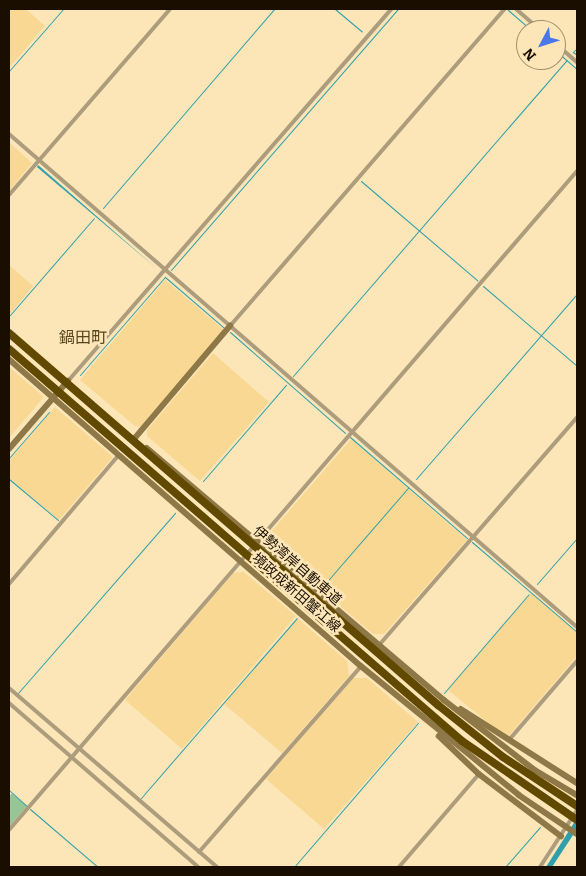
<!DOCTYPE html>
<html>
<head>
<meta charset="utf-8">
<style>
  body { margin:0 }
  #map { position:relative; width:586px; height:876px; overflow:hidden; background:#fce6b8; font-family:Bitter,"Noto Sans JP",serif }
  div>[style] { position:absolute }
  .built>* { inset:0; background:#f9d894 }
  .green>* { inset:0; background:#96c696 }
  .water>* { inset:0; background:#2f9fab }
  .stream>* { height:1px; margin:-0.5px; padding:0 0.5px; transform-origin:0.5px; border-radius:0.5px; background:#2f9fab }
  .street>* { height:4px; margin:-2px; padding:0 2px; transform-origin:2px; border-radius:2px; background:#ad9d7d }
  .secondary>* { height:5.5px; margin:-2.75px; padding:0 2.75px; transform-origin:2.75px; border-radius:2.75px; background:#8f7847 }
  .secondary-bridge>* { height:5.5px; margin:-2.75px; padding:0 2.75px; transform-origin:2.75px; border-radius:2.75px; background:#8f7847 }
  .highway-bridge>* { height:8px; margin:-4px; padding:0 4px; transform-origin:4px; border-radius:4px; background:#624900 }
  span { translate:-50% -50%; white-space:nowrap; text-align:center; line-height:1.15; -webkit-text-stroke:5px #fce6b8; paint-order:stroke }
  .street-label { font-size:14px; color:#190e00 }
  .quarter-label { font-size:16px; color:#58451b }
  .frame { position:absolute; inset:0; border:10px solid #190e00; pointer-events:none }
  .north { position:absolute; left:516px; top:20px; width:50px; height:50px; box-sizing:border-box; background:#fce6b8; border:1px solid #a1906e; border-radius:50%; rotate:230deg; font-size:14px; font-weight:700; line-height:20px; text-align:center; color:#190e00 }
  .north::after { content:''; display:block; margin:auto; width:18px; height:22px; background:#4a77ea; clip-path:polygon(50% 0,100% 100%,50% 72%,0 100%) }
</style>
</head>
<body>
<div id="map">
  <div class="built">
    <div style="clip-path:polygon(9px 9px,26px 9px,45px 26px,9px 68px)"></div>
    <div style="clip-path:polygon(9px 142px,32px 163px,9px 191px)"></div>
    <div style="clip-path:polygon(9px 265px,33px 286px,9px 315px)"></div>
    <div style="clip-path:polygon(165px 280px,224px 330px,140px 427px,135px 426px,80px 380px)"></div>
    <div style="clip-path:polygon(213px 353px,269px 402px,200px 481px,147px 436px,147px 430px)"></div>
    <div style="clip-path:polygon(9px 367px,44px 397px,9px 438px)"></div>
    <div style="clip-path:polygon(55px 407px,113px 457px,59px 520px,9px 478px,9px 461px)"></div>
    <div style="clip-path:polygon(351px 439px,467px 540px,384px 634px,373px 634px,272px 548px,270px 533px)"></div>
    <div style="clip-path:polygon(244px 572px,296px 616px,182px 749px,125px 700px,233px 573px)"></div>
    <div style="clip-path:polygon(531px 593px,577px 633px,577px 656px,507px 738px,448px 690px)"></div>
    <div style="clip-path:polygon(297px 618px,347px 661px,349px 676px,282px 753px,224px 704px)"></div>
    <div style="clip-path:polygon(352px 678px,367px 678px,418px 722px,324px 829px,266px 779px)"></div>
  </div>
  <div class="green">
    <div style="clip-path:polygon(12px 793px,27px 806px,9px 827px,9px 797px)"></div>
  </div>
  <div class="water">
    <div style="clip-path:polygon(38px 165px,156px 268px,37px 167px)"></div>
    <div style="clip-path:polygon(577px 818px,577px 829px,552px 867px,546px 867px)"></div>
  </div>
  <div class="stream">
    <div style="left:335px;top:9px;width:35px;rotate:40deg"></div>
    <div style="left:508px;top:10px;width:30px;rotate:41deg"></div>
    <div style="left:577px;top:48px;width:6px;rotate:135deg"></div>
    <div style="left:573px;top:52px;width:5px;rotate:37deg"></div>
    <div style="left:556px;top:51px;width:28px;rotate:41deg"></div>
    <div style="left:9px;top:71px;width:82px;rotate:-48.9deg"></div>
    <div style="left:361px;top:181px;width:153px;rotate:40.5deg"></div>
    <div style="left:103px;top:208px;width:262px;rotate:-49.3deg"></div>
    <div style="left:171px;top:270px;width:346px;rotate:-49deg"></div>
    <div style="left:483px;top:286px;width:123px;rotate:40.4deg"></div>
    <div style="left:10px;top:315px;width:128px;rotate:-49.1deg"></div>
    <div style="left:230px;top:332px;width:153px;rotate:41.3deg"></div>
    <div style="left:80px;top:375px;width:130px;rotate:-49.1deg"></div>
    <div style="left:165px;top:277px;width:78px;rotate:40.8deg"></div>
    <div style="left:293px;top:376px;width:418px;rotate:-49.1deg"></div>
    <div style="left:350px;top:437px;width:155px;rotate:40.8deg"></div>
    <div style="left:9px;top:458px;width:61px;rotate:-49deg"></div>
    <div style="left:9px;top:479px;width:64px;rotate:39.9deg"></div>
    <div style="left:416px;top:479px;width:245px;rotate:-49deg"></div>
    <div style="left:203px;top:481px;width:127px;rotate:-49.2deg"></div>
    <div style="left:472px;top:542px;width:138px;rotate:40.6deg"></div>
    <div style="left:537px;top:584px;width:61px;rotate:-49deg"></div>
    <div style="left:323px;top:586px;width:130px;rotate:-49.1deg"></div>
    <div style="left:18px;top:693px;width:239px;rotate:-48.9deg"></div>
    <div style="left:444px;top:693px;width:130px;rotate:-49.4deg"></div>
    <div style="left:9px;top:790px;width:24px;rotate:42deg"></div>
    <div style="left:141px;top:798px;width:238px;rotate:-49.1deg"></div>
    <div style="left:30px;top:809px;width:89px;rotate:40.5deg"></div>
    <div style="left:294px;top:867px;width:190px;rotate:-49.3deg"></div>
    <div style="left:505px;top:867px;width:53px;rotate:-48.8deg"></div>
  </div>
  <div class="street">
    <div style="left:516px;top:9px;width:32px;rotate:41deg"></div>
    <div style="left:556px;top:44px;width:28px;rotate:41deg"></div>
    <div style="left:9px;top:134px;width:752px;rotate:40.96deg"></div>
    <div style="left:9px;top:195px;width:246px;rotate:-49.1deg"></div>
    <div style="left:230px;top:326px;width:420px;rotate:-49.1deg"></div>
    <div style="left:68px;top:381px;width:493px;rotate:-49deg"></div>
    <div style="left:9px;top:584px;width:168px;rotate:-49.6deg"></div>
    <div style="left:380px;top:644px;width:301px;rotate:-49deg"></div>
    <div style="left:9px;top:688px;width:274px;rotate:40.7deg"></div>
    <div style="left:9px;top:703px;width:250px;rotate:40.9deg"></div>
    <div style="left:509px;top:740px;width:104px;rotate:-49.3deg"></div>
    <div style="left:9px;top:830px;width:870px;rotate:-49.24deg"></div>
    <div style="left:199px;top:852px;width:247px;rotate:-48.9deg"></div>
    <div style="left:399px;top:867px;width:123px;rotate:-49.3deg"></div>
    <div style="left:540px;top:867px;width:68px;rotate:-57deg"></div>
  </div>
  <div class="secondary">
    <div style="left:9px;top:359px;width:467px;rotate:41.1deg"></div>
    <div style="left:361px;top:666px;width:204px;rotate:39.2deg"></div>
    <div style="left:135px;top:438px;width:147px;rotate:-49.7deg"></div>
    <div style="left:147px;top:448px;width:390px;rotate:40.3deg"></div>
    <div style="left:444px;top:700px;width:115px;rotate:37.6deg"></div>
    <div style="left:535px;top:770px;width:49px;rotate:30.8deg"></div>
    <div style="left:9px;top:449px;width:90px;rotate:-49.1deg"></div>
    <div style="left:461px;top:709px;width:138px;rotate:32.5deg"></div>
    <div style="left:439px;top:736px;width:55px;rotate:43.5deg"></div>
    <div style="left:479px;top:774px;width:103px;rotate:37.1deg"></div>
  </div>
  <div class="secondary-bridge">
    <div style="left:519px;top:795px;width:70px;rotate:33.9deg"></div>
  </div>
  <div class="highway-bridge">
    <div style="left:9px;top:333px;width:568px;rotate:40.93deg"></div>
    <div style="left:438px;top:705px;width:83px;rotate:38.7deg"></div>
    <div style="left:503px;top:757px;width:89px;rotate:33.5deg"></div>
    <div style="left:9px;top:349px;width:599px;rotate:40.87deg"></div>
    <div style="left:462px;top:741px;width:140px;rotate:34.5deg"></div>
  </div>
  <div class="street-label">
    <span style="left:297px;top:566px;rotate:41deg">伊勢湾岸自動車道</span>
    <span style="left:296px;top:593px;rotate:41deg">境政成新田蟹江線</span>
  </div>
  <div class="quarter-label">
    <span style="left:83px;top:338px">鍋田町</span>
  </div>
  <div class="frame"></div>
  <div class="north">N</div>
</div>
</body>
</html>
